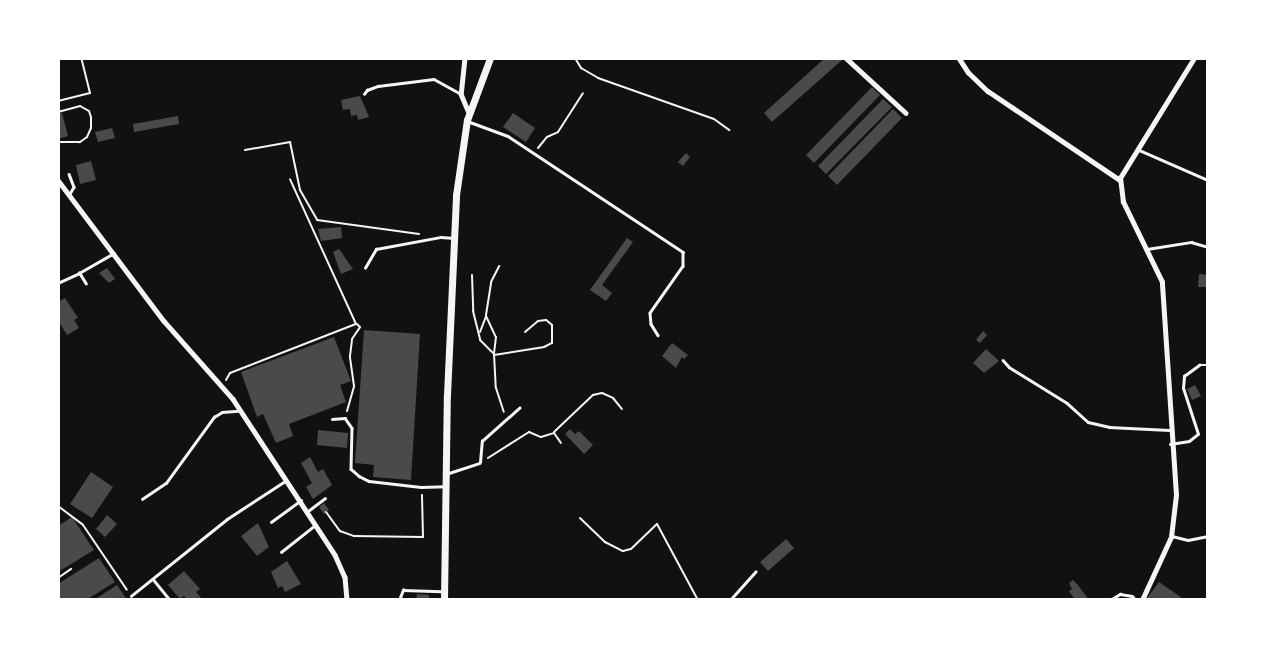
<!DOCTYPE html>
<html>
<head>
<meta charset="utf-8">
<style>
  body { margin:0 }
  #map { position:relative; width:1266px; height:658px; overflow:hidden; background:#111; font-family:"Sofia Sans Condensed",sans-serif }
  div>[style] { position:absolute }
  .building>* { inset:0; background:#4a4a4a }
  .path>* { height:2px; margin:-1px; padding:0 1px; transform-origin:1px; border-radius:1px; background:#f5f5f5 }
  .service>* { height:2.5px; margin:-1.25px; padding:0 1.25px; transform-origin:1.25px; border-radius:1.25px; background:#f5f5f5 }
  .minor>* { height:4.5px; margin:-2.25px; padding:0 2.25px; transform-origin:2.25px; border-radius:2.25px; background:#f5f5f5 }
  .secondary>* { height:7px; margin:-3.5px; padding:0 3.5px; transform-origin:3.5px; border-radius:3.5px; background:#f5f5f5 }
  span { translate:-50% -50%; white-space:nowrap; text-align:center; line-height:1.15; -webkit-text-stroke:7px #fff; paint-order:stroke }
  .frame { position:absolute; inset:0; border:60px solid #fff; pointer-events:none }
</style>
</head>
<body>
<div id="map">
  <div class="building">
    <div style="clip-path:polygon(825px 58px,842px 60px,772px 122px,764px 113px)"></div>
    <div style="clip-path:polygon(872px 87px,880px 95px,814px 163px,806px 155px)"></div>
    <div style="clip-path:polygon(360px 96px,369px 117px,358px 120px,357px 115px,351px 116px,350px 109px,343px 110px,341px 100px)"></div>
    <div style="clip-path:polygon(883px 99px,892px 107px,826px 174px,818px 166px)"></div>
    <div style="clip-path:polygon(893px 109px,902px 118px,837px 185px,828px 176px)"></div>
    <div style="clip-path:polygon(62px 113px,68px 136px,58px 139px,58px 114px)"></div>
    <div style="clip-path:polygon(513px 113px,535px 128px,526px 142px,503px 127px)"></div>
    <div style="clip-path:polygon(178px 116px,179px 124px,134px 132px,133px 124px)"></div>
    <div style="clip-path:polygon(112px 128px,115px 138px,98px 142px,95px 132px)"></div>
    <div style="clip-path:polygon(686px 153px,690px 157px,683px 166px,678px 162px)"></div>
    <div style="clip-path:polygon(91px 161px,96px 180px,80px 184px,76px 165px)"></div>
    <div style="clip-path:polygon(341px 227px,342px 238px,321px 241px,318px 229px)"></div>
    <div style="clip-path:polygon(627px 238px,633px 242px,602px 285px,612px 293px,606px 301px,590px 290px)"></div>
    <div style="clip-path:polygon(339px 249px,353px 269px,341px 274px,333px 252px)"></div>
    <div style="clip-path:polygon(107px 268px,115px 279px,109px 283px,99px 273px)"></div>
    <div style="clip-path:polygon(1199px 274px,1208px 275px,1208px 287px,1198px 287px)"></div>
    <div style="clip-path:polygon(65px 298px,78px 318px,74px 320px,79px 328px,67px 335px,58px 320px,58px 302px)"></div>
    <div style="clip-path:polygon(364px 330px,420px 334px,411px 480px,373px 477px,374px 465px,355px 463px)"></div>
    <div style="clip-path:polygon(983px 331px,987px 335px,980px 343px,976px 340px)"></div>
    <div style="clip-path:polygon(334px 337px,351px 381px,340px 385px,346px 402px,289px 424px,293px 436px,276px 443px,263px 414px,257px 417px,241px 372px)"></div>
    <div style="clip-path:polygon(672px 343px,688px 355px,684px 359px,682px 357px,676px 368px,662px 356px)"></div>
    <div style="clip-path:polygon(986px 349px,999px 361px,984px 373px,973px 363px)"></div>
    <div style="clip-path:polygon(1195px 385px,1201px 396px,1192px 400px,1187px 389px)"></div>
    <div style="clip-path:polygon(570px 429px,575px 434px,579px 431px,593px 445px,584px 454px,565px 434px)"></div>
    <div style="clip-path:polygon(318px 430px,348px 433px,347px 448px,317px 445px)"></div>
    <div style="clip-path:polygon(310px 457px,318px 472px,323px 469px,332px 485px,313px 499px,306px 487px,312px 483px,301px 463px)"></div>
    <div style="clip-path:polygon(91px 472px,113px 487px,92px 518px,70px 504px)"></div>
    <div style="clip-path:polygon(324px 503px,329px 510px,324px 514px,319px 507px)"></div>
    <div style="clip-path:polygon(107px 515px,117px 524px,105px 537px,96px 529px)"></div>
    <div style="clip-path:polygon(72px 517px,94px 550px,58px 572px,58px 526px)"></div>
    <div style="clip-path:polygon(258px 523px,269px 547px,257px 556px,241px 536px)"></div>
    <div style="clip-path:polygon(786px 539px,794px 548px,768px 571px,760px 562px)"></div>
    <div style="clip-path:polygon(99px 558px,115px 582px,86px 600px,58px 600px,58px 584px)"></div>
    <div style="clip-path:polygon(287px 561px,301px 584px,285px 592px,282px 586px,278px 588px,271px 572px)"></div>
    <div style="clip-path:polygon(184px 571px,200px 589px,196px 592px,203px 600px,187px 600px,184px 596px,180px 599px,168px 585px)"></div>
    <div style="clip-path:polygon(1073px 580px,1078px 585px,1089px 600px,1075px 600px,1069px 591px,1072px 589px,1069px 583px)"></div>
    <div style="clip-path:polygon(1159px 582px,1185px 600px,1149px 600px,1147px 598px)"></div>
    <div style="clip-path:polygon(117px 585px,127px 600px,94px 600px)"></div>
    <div style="clip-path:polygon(417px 594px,429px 595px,429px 600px,416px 600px)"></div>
  </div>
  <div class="path">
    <div style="left:575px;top:58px;width:12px;rotate:59deg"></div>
    <div style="left:581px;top:68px;width:20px;rotate:30deg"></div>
    <div style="left:598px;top:78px;width:123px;rotate:19.5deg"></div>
    <div style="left:714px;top:119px;width:19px;rotate:36deg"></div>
    <div style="left:58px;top:101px;width:33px;rotate:-14deg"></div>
    <div style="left:90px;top:93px;width:36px;rotate:-104deg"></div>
    <div style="left:58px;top:112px;width:23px;rotate:-15deg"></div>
    <div style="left:80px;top:106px;width:10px;rotate:29deg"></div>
    <div style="left:89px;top:111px;width:6px;rotate:72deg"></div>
    <div style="left:91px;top:117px;width:11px;rotate:90deg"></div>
    <div style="left:91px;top:128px;width:10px;rotate:114deg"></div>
    <div style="left:87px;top:137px;width:9px;rotate:144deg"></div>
    <div style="left:80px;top:142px;width:22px;rotate:180deg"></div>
    <div style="left:538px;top:148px;width:14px;rotate:-51deg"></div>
    <div style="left:547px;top:137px;width:12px;rotate:-24deg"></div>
    <div style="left:558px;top:132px;width:46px;rotate:-57.3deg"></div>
    <div style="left:245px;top:150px;width:46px;rotate:-10.1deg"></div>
    <div style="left:290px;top:142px;width:49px;rotate:78.2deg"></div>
    <div style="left:300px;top:190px;width:34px;rotate:60deg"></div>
    <div style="left:317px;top:220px;width:103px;rotate:7.8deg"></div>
    <div style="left:472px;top:275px;width:36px;rotate:88deg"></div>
    <div style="left:473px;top:311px;width:30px;rotate:76deg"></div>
    <div style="left:480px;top:340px;width:20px;rotate:45deg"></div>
    <div style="left:494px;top:354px;width:34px;rotate:87deg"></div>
    <div style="left:496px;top:388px;width:25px;rotate:72deg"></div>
    <div style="left:486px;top:315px;width:33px;rotate:-81deg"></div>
    <div style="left:491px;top:282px;width:18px;rotate:-63deg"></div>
    <div style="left:480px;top:332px;width:17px;rotate:-69deg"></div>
    <div style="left:486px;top:316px;width:23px;rotate:65deg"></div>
    <div style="left:496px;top:337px;width:17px;rotate:97deg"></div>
    <div style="left:494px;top:355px;width:51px;rotate:-9.1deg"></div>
    <div style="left:544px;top:347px;width:9px;rotate:-27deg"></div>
    <div style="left:552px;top:343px;width:18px;rotate:-90deg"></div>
    <div style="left:552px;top:325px;width:8px;rotate:-140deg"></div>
    <div style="left:546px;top:320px;width:8px;rotate:173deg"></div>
    <div style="left:538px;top:321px;width:17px;rotate:140deg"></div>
    <div style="left:226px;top:380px;width:8px;rotate:-60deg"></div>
    <div style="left:230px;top:373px;width:135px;rotate:-21.3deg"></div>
    <div style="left:356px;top:324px;width:159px;rotate:-114.5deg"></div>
    <div style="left:347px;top:411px;width:26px;rotate:-74deg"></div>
    <div style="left:354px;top:386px;width:30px;rotate:-98deg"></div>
    <div style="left:350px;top:356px;width:17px;rotate:-83deg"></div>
    <div style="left:352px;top:339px;width:14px;rotate:-56deg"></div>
    <div style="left:360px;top:327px;width:4px;rotate:-135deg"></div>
    <div style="left:554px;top:432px;width:54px;rotate:-43.5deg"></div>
    <div style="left:593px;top:395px;width:9px;rotate:-13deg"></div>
    <div style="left:602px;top:393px;width:12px;rotate:24deg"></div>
    <div style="left:613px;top:398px;width:14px;rotate:51deg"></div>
    <div style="left:488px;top:458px;width:49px;rotate:-32.4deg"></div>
    <div style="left:529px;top:432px;width:13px;rotate:23deg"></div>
    <div style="left:541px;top:437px;width:14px;rotate:-17deg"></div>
    <div style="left:554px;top:433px;width:12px;rotate:55deg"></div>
    <div style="left:58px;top:506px;width:31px;rotate:37deg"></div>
    <div style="left:83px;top:525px;width:78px;rotate:55.9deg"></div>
    <div style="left:326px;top:512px;width:24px;rotate:54deg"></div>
    <div style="left:340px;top:531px;width:15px;rotate:20deg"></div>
    <div style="left:354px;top:536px;width:69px;rotate:0.8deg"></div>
    <div style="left:423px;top:537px;width:42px;rotate:-91.4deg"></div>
    <div style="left:580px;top:518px;width:35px;rotate:44deg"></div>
    <div style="left:605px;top:542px;width:20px;rotate:27deg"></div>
    <div style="left:623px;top:551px;width:8px;rotate:-14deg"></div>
    <div style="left:631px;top:549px;width:36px;rotate:-44deg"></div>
    <div style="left:657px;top:524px;width:86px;rotate:61.7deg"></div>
    <div style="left:58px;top:578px;width:16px;rotate:-35deg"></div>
  </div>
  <div class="service">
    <div style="left:364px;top:94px;width:5px;rotate:-53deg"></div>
    <div style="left:367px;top:90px;width:12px;rotate:-20deg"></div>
    <div style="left:378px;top:86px;width:56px;rotate:-7.1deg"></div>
    <div style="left:434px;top:79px;width:31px;rotate:29deg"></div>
    <div style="left:470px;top:122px;width:40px;rotate:20.2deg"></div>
    <div style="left:508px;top:136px;width:210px;rotate:33.5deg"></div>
    <div style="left:683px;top:252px;width:14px;rotate:90deg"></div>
    <div style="left:683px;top:266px;width:57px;rotate:125.1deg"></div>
    <div style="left:650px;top:313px;width:11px;rotate:85deg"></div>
    <div style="left:651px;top:324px;width:13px;rotate:58deg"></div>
    <div style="left:1139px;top:150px;width:75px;rotate:23.5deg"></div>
    <div style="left:69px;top:174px;width:14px;rotate:69deg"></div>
    <div style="left:74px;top:187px;width:8px;rotate:120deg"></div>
    <div style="left:1147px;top:249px;width:45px;rotate:-9deg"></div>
    <div style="left:1191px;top:242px;width:18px;rotate:16deg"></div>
    <div style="left:365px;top:268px;width:22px;rotate:-60deg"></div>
    <div style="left:376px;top:249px;width:66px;rotate:-10.5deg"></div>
    <div style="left:441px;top:237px;width:13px;rotate:4deg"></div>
    <div style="left:58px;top:283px;width:23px;rotate:-25deg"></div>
    <div style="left:86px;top:284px;width:13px;rotate:-122deg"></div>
    <div style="left:79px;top:273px;width:40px;rotate:-29.7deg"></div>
    <div style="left:1003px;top:360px;width:9px;rotate:49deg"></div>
    <div style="left:1009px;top:367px;width:68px;rotate:31.8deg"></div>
    <div style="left:1067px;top:403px;width:28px;rotate:42deg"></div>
    <div style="left:1088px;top:422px;width:22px;rotate:13deg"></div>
    <div style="left:1109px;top:427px;width:60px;rotate:2.9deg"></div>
    <div style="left:332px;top:419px;width:13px;rotate:-4deg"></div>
    <div style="left:345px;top:418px;width:12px;rotate:55deg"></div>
    <div style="left:352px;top:428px;width:41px;rotate:91.4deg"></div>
    <div style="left:351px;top:469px;width:11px;rotate:41deg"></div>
    <div style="left:359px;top:476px;width:11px;rotate:27deg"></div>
    <div style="left:369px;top:481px;width:52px;rotate:6.6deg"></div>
    <div style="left:421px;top:487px;width:24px;rotate:-2deg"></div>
    <div style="left:1170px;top:444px;width:19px;rotate:-9deg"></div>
    <div style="left:1189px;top:441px;width:11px;rotate:-38deg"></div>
    <div style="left:1198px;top:434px;width:48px;rotate:-108.1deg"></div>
    <div style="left:1183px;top:388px;width:12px;rotate:-85deg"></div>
    <div style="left:1184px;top:376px;width:19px;rotate:-36deg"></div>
    <div style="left:1199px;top:365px;width:9px"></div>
    <div style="left:480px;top:462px;width:21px;rotate:-85deg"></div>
    <div style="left:482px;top:441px;width:50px;rotate:-41.7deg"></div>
    <div style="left:449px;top:473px;width:32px;rotate:-18deg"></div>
    <div style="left:142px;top:499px;width:29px;rotate:-34deg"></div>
    <div style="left:166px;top:483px;width:82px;rotate:-54deg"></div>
    <div style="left:214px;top:417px;width:9px;rotate:-32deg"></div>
    <div style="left:222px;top:412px;width:16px;rotate:-4deg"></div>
    <div style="left:308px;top:511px;width:21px;rotate:-37deg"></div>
    <div style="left:271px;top:522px;width:37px;rotate:-36deg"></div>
    <div style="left:1172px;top:536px;width:16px;rotate:14deg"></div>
    <div style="left:1188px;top:540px;width:20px;rotate:-11deg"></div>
    <div style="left:281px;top:552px;width:42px;rotate:-38.2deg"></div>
    <div style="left:153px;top:579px;width:27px;rotate:51deg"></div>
    <div style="left:131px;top:596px;width:123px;rotate:-38.7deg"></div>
    <div style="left:227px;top:519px;width:69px;rotate:-33.2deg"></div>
    <div style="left:399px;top:600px;width:11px;rotate:-68deg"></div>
    <div style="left:403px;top:590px;width:38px;rotate:2deg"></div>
    <div style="left:730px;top:600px;width:38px;rotate:-48deg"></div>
    <div style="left:1110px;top:600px;width:12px;rotate:-31deg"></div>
    <div style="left:1120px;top:594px;width:12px;rotate:9deg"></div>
    <div style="left:1132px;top:596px;width:6px;rotate:45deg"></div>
  </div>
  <div class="minor">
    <div style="left:465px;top:58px;width:36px;rotate:96deg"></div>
    <div style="left:461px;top:94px;width:21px;rotate:67deg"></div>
    <div style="left:846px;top:58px;width:81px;rotate:42.5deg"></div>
    <div style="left:959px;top:58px;width:17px;rotate:57deg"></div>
    <div style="left:968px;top:72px;width:28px;rotate:44deg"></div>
    <div style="left:988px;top:91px;width:159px;rotate:34deg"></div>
    <div style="left:58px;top:180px;width:176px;rotate:53.1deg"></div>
    <div style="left:164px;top:321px;width:104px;rotate:48.5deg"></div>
    <div style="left:233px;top:399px;width:186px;rotate:56.8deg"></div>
    <div style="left:335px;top:555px;width:24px;rotate:66deg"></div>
    <div style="left:345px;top:577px;width:23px;rotate:85deg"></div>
    <div style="left:1142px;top:600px;width:69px;rotate:-65.3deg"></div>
    <div style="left:1171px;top:537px;width:42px;rotate:-83.2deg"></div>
    <div style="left:1176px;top:495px;width:213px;rotate:-93.8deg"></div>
    <div style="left:1162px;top:282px;width:89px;rotate:-116deg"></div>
    <div style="left:1123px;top:202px;width:24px;rotate:-97deg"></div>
    <div style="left:1120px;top:178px;width:141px;rotate:-58.3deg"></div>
  </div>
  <div class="secondary">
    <div style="left:444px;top:600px;width:205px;rotate:-89.2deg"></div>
    <div style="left:447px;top:395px;width:200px;rotate:-87.4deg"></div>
    <div style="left:456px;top:195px;width:76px;rotate:-81.7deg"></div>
    <div style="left:467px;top:120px;width:66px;rotate:-69.6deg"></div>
  </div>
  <div class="frame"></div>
</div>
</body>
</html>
